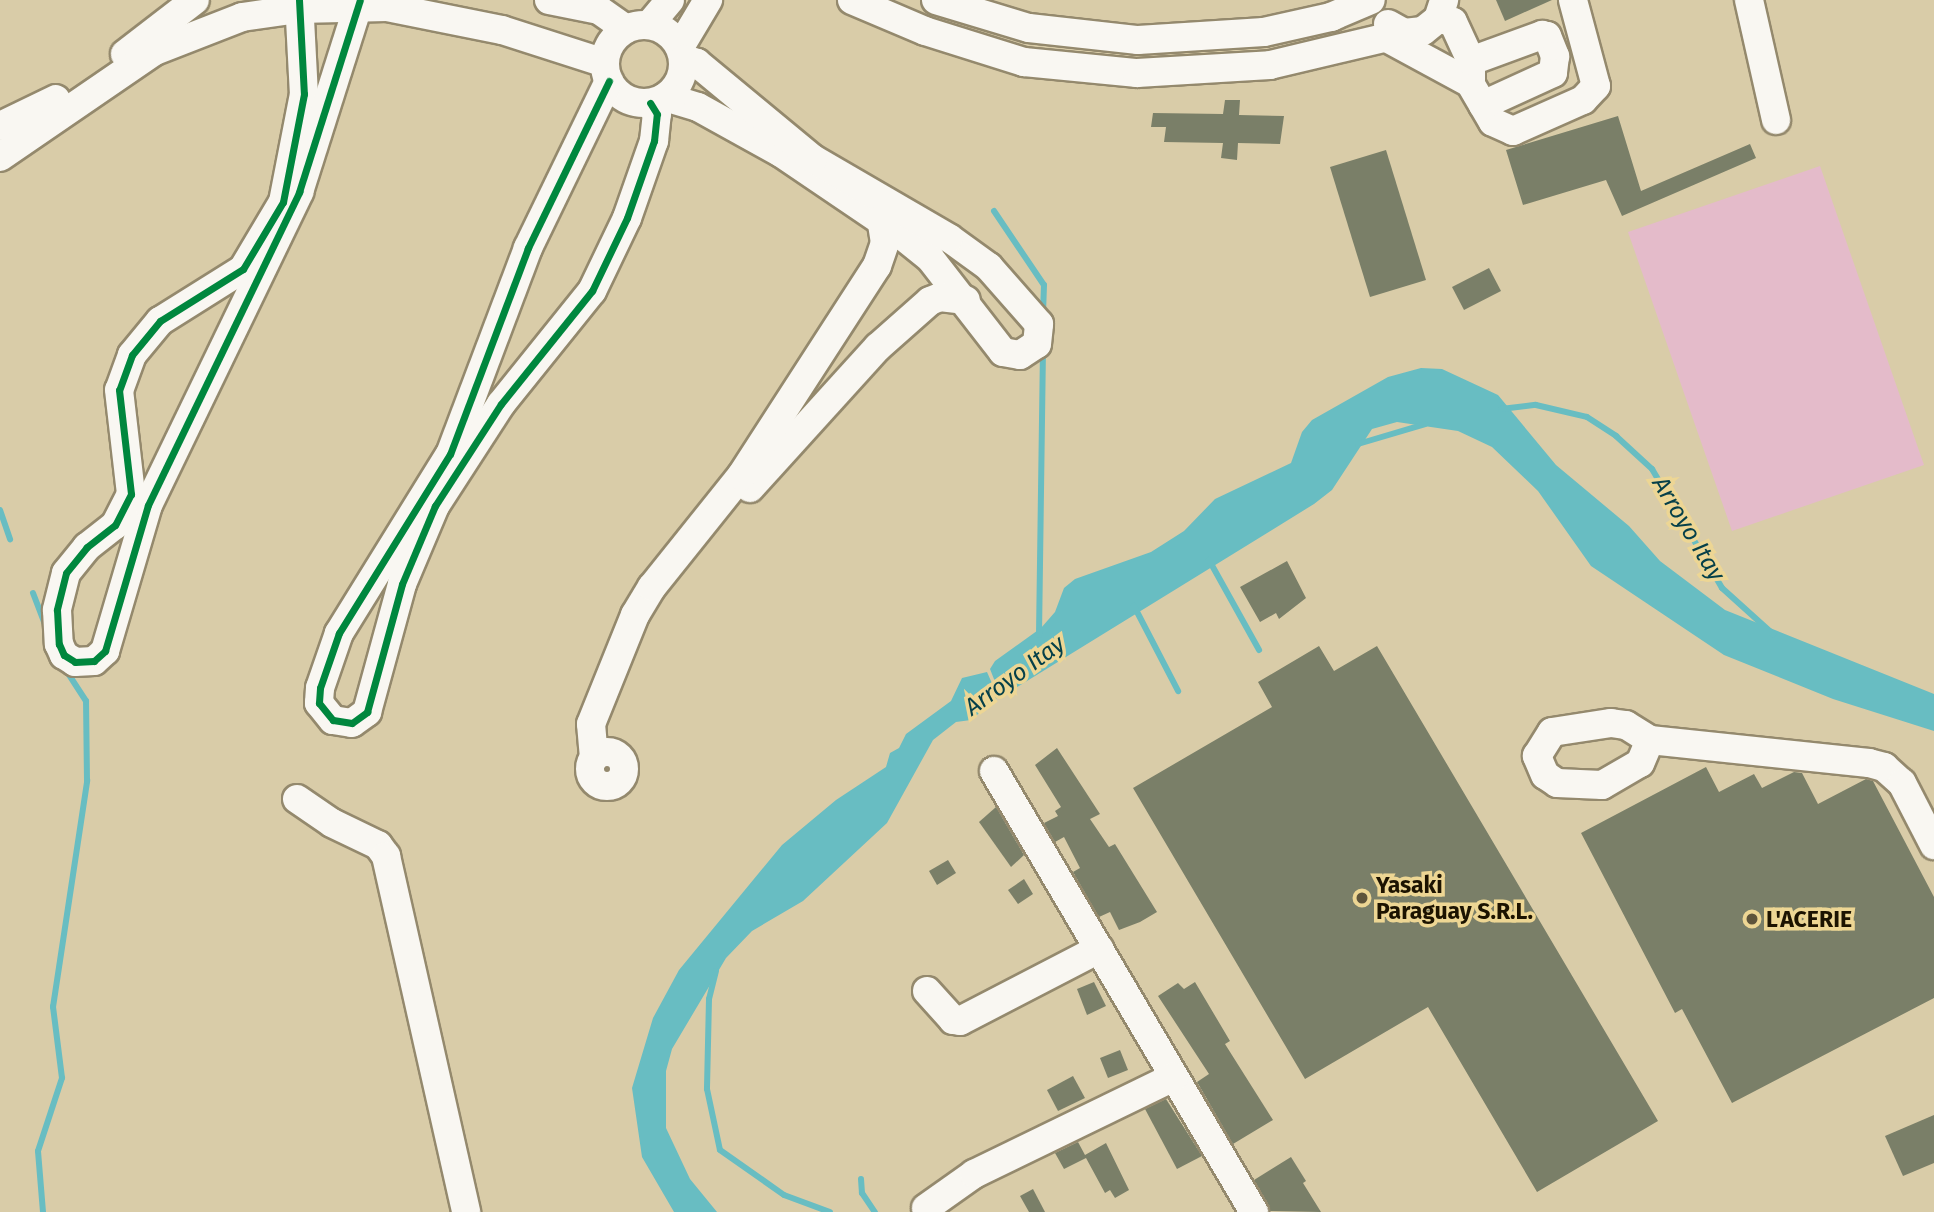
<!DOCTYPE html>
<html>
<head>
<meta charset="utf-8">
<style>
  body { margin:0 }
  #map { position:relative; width:1934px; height:1212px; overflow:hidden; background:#d9cca8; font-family:"Fira Sans",sans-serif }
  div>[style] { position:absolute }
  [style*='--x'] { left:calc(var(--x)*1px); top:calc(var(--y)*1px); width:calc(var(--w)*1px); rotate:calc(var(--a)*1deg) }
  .green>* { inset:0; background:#e4bbca }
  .water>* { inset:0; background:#68bdc2 }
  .stream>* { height:6px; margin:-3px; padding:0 3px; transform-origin:3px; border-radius:3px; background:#68bdc2 }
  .building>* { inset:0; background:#7a7f68 }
  .roads { filter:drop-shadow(2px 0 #94896d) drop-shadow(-2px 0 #94896d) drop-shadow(0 2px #94896d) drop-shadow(0 -2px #94896d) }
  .minor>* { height:28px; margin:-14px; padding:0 14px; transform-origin:14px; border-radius:14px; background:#f9f7f2 }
  .minor>.ring { margin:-14px; padding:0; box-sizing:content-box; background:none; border:28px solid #f9f7f2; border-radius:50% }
  .cycleway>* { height:7px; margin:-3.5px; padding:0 3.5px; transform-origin:3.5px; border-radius:3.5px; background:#00873e }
  .dots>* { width:19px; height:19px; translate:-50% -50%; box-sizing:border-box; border:4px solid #edd694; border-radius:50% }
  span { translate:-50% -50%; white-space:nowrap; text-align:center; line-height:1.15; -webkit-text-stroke:7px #edd694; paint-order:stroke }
  .poi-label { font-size:23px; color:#1c1300; font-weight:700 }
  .left { translate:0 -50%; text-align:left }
  .water-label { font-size:24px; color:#064049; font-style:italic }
</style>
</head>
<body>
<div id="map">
  <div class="green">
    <div style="clip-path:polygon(1820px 166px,1924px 465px,1732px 531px,1628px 232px)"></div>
  </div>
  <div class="water">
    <div style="clip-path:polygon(1421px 368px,1442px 369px,1498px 395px,1556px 465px,1629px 526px,1660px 561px,1725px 610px,1934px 694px,1934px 731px,1833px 699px,1724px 655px,1591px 566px,1538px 491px,1492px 447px,1458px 431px,1397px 422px,1372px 429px,1332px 490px,1314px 504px,1001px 697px,990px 669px,995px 661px,1041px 628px,1055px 612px,1064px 588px,1075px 579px,1151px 552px,1184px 531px,1215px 499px,1291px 463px,1302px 432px,1312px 420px,1388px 377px)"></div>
    <div style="clip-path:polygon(987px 672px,998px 697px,971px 720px,956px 722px,933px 740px,887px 823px,803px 901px,752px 931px,726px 958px,672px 1049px,666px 1071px,666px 1128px,690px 1179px,717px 1212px,674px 1212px,642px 1157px,632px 1088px,653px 1018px,679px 970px,782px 845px,836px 800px,886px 767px,890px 753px,899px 748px,906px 734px,951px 701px,962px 678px)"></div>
  </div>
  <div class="stream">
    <div style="--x:994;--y:211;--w:89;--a:56"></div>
    <div style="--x:1044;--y:285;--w:31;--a:92"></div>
    <div style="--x:1501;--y:409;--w:35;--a:-7"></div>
    <div style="--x:1536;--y:405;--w:52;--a:13.2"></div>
    <div style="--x:1587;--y:417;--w:35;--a:33"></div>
    <div style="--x:1616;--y:436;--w:49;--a:42.5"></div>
    <div style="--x:1652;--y:469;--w:138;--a:59.5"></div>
    <div style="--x:1722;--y:588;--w:69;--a:42"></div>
    <div style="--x:1358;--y:444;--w:70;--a:-16.6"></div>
    <div style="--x:0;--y:510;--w:31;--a:71"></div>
    <div style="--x:1209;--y:560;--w:103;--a:60.9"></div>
    <div style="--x:33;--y:593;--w:36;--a:69"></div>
    <div style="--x:1134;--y:606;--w:96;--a:62.6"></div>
    <div style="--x:1039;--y:635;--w:283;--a:-89.2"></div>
    <div style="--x:716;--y:971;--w:29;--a:104"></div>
    <div style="--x:709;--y:999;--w:90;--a:91.3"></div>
    <div style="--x:707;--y:1089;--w:62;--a:78"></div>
    <div style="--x:720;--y:1150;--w:78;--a:35.1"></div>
    <div style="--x:784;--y:1195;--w:49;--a:20.3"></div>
    <div style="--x:861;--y:1179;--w:14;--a:86"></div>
    <div style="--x:862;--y:1193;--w:23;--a:56"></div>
    <div style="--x:43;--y:1212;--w:61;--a:-94.7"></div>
    <div style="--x:38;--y:1151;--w:77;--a:-71.8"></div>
    <div style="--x:62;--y:1078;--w:72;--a:-97.2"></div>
    <div style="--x:53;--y:1007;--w:229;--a:-81.4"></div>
    <div style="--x:87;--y:781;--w:80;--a:-90.7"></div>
    <div style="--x:86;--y:701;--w:38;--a:-123"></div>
  </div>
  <div class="building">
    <div style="clip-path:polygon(1496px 0,1552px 0,1505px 21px)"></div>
    <div style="clip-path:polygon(1225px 100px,1240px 100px,1239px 115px,1284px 116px,1280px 144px,1238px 143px,1237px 160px,1221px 158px,1223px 143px,1164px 142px,1166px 127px,1151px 127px,1153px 113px,1223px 114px)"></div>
    <div style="clip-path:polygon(1618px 116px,1641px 191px,1750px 144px,1756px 158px,1622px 216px,1606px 180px,1523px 205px,1506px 150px)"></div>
    <div style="clip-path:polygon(1386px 150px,1426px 280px,1370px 297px,1330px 167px)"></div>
    <div style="clip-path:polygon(1489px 268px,1501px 291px,1464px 310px,1452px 287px)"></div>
    <div style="clip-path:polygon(1287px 561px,1306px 598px,1279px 619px,1276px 613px,1260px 622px,1240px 587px)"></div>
    <div style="clip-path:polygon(1319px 646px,1334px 671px,1377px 646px,1658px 1121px,1537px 1192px,1428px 1007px,1305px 1079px,1133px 788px,1272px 707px,1258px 682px)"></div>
    <div style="clip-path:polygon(1057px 748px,1100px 814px,1090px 819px,1109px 847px,1115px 844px,1157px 912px,1140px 922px,1119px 930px,1110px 912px,1099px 917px,1073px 872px,1080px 868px,1064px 837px,1055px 842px,1044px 823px,1058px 816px,1055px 811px,1061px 807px,1035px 765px)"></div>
    <div style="clip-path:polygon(1706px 767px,1719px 792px,1754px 774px,1762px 788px,1794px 772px,1802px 773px,1818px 804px,1866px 779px,1873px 781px,1934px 897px,1934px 998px,1732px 1103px,1682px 1009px,1675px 1013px,1581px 833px)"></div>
    <div style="clip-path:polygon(996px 807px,1024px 855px,1011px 867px,979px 822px)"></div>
    <div style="clip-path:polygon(948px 860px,956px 873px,937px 885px,929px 871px)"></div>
    <div style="clip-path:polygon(1024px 879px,1033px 894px,1018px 904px,1008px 890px)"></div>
    <div style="clip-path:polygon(1094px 982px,1106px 1006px,1087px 1015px,1077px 989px)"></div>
    <div style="clip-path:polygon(1195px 982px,1230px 1041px,1225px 1044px,1273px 1120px,1233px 1144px,1197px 1082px,1209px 1074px,1158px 996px,1178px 983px,1184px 989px)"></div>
    <div style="clip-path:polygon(1120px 1050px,1128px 1070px,1108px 1078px,1100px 1058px)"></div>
    <div style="clip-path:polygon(1073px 1076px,1085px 1098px,1058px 1111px,1047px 1090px)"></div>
    <div style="clip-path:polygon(1166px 1099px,1202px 1156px,1177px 1169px,1145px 1109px)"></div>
    <div style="clip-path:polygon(1934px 1115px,1934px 1163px,1903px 1176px,1885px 1136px)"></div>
    <div style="clip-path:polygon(1078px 1142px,1085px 1155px,1106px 1143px,1129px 1190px,1115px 1198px,1110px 1190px,1105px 1193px,1086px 1158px,1064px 1169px,1055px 1153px)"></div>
    <div style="clip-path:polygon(1291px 1157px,1306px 1181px,1303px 1183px,1321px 1212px,1270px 1211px,1254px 1180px)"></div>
    <div style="clip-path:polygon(1033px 1189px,1045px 1212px,1029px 1212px,1020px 1196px)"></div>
  </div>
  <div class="roads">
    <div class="minor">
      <div style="--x:299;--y:0;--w:94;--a:87"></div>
      <div style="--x:304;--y:94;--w:110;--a:101"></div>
      <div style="--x:283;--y:202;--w:78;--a:120.8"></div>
      <div style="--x:243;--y:269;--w:98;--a:147.9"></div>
      <div style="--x:160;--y:321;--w:44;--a:129.5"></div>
      <div style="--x:132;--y:355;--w:37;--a:110"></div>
      <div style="--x:119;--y:390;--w:105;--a:83.4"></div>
      <div style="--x:131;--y:494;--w:35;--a:117"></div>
      <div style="--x:115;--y:525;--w:36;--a:142"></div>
      <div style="--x:87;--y:547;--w:33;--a:129"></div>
      <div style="--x:66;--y:573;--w:38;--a:104"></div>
      <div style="--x:57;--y:610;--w:34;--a:87"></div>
      <div style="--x:59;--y:644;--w:12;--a:66"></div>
      <div style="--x:64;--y:655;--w:13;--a:32"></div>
      <div style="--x:75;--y:662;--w:19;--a:-3"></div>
      <div style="--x:94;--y:661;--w:15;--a:-42"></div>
      <div style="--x:105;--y:651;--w:152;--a:-73.6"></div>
      <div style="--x:148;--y:505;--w:348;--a:-64.2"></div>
      <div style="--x:299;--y:192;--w:201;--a:-72.4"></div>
      <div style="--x:549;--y:0;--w:51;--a:11.3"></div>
      <div style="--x:599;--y:10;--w:33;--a:35"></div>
      <div style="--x:852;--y:0;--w:79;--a:23"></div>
      <div style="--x:925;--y:31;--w:104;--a:17.4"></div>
      <div style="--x:1024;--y:62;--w:114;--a:5.6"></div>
      <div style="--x:1137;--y:73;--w:133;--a:-3.4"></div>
      <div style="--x:1270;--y:65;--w:138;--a:-13.4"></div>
      <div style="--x:936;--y:0;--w:97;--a:16.8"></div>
      <div style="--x:1029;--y:28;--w:110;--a:6.3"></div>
      <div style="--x:1138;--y:40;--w:126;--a:-3.6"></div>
      <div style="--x:1264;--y:32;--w:69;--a:-12.6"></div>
      <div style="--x:1331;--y:17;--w:43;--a:-23"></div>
      <div style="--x:1749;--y:0;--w:123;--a:77.3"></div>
      <div style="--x:1438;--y:19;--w:15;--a:11"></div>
      <div style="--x:1453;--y:22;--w:43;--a:65.2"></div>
      <div style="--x:1471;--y:61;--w:19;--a:90"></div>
      <div style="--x:650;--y:24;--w:31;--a:-50"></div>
      <div style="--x:1388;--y:24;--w:18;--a:29"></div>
      <div style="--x:1404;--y:33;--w:19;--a:-6"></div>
      <div style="--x:1423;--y:31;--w:19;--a:-39"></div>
      <div style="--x:1438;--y:19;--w:20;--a:-72"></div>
      <div class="ring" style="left:605px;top:25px;width:50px;height:50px"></div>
      <div style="--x:1385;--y:37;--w:97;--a:28.4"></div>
      <div style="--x:1470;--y:83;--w:45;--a:59.5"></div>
      <div style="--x:1493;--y:122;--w:22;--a:24"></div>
      <div style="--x:1513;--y:131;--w:77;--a:-23.9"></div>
      <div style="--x:1583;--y:100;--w:19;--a:-47"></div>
      <div style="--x:1596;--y:86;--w:89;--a:-105"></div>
      <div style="--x:680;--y:47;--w:55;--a:-59.2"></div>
      <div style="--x:125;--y:54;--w:88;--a:-37.6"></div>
      <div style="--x:1471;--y:61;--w:76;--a:-20.1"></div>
      <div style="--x:1542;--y:35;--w:5;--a:11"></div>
      <div style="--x:1547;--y:36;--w:22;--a:68"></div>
      <div style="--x:1555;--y:56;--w:17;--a:97"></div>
      <div style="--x:1553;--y:73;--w:77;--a:155.4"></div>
      <div style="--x:609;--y:81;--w:186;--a:115.9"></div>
      <div style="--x:528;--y:248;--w:220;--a:110.7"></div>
      <div style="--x:450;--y:454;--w:211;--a:121.8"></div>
      <div style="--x:339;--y:633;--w:58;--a:109.1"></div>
      <div style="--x:320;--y:688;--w:15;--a:94"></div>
      <div style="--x:319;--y:703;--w:22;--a:51"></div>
      <div style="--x:333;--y:720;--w:19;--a:9"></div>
      <div style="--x:352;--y:723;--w:19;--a:-36"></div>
      <div style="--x:367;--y:712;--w:133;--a:-74.7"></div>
      <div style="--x:402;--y:584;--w:85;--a:-67.1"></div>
      <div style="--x:435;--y:506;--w:121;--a:-57.1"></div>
      <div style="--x:501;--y:404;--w:145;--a:-51.2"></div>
      <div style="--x:592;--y:291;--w:81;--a:-64.4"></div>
      <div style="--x:627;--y:218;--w:82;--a:-70.7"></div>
      <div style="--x:654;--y:141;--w:27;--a:-84"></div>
      <div style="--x:657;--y:114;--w:13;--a:-122"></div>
      <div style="--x:665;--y:97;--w:34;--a:17"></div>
      <div style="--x:698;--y:107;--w:95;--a:29"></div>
      <div style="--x:781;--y:153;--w:143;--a:34.1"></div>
      <div style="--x:899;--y:233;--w:40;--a:39"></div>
      <div style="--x:930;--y:258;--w:119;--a:52.2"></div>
      <div style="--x:1003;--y:352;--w:17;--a:10"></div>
      <div style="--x:1020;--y:355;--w:20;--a:-33"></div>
      <div style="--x:1037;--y:344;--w:20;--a:-84"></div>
      <div style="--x:1039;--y:324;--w:76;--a:-131.3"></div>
      <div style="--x:989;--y:267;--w:49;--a:-144.1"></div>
      <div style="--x:949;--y:238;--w:157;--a:-149.8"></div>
      <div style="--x:813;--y:159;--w:151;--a:-140.4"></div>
      <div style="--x:697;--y:63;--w:14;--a:-163"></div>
      <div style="--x:0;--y:126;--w:62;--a:-25.7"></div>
      <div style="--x:0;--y:157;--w:188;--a:-34.4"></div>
      <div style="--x:155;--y:51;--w:93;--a:-21.3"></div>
      <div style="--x:242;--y:17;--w:57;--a:-8.1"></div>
      <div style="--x:298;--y:9;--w:89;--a:-1.3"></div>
      <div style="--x:387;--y:7;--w:117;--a:11.3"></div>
      <div style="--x:502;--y:30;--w:108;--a:17.8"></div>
      <div style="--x:750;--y:488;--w:190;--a:-47.8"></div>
      <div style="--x:878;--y:347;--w:69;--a:-41.5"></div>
      <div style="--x:930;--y:301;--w:11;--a:-22"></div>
      <div style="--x:940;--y:297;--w:26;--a:7"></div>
      <div style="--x:1650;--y:740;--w:25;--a:113"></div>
      <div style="--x:1640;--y:763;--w:44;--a:149.9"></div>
      <div style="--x:1602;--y:785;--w:45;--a:-177.5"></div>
      <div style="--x:1557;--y:783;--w:14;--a:-146"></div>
      <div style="--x:1545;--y:775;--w:21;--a:-113"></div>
      <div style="--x:1537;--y:756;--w:28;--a:-58"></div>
      <div style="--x:1552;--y:732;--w:60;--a:-8.7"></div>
      <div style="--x:1611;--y:723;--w:15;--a:8"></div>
      <div style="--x:1626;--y:725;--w:28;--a:32"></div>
      <div style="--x:1650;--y:740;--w:220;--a:6"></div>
      <div style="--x:1869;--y:763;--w:16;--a:15"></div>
      <div style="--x:1884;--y:767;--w:24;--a:42"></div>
      <div style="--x:1902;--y:783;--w:70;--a:62.7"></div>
      <div class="ring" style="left:590px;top:752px;width:6px;height:6px"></div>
      <div style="--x:594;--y:758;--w:34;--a:-95"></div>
      <div style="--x:591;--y:724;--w:118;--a:-68"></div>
      <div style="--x:635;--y:615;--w:33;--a:-59"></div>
      <div style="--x:652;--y:587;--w:142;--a:-51.3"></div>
      <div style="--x:741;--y:476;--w:250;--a:-57.1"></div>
      <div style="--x:877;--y:266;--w:24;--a:-71"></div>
      <div style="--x:885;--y:243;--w:24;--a:-99"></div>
      <div style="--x:994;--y:771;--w:512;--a:59.48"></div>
      <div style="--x:297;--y:799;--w:42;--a:34.4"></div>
      <div style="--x:332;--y:823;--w:51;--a:25.6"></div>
      <div style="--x:378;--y:845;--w:14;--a:54"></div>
      <div style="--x:386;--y:856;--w:365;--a:77.3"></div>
      <div style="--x:927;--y:991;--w:39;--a:48"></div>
      <div style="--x:953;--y:1020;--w:7;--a:8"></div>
      <div style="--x:960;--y:1021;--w:157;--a:-27.4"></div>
      <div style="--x:926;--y:1208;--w:59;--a:-35.3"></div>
      <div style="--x:974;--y:1174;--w:222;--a:-25.9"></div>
    </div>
  </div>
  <div class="cycleway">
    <div style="--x:299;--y:0;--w:94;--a:87"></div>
    <div style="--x:304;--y:94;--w:110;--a:101"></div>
    <div style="--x:283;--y:202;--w:78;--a:120.8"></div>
    <div style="--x:243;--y:269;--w:98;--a:147.9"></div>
    <div style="--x:160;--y:321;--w:44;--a:129.5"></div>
    <div style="--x:132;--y:355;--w:37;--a:110"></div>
    <div style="--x:119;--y:390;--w:105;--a:83.4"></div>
    <div style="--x:131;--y:494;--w:35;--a:117"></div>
    <div style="--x:115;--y:525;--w:36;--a:142"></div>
    <div style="--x:87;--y:547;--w:33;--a:129"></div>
    <div style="--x:66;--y:573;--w:38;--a:104"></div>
    <div style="--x:57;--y:610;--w:34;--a:87"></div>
    <div style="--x:59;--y:644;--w:12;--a:66"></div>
    <div style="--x:64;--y:655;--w:13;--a:32"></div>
    <div style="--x:75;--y:662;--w:19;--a:-3"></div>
    <div style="--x:94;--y:661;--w:15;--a:-42"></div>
    <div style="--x:105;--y:651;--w:152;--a:-73.6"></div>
    <div style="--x:148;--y:505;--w:348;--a:-64.2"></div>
    <div style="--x:299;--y:192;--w:201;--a:-72.4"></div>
    <div style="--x:609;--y:81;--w:186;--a:115.9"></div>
    <div style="--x:528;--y:248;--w:220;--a:110.7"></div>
    <div style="--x:450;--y:454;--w:211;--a:121.8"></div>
    <div style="--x:339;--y:633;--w:58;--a:109.1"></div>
    <div style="--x:320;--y:688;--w:15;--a:94"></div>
    <div style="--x:319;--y:703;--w:22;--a:51"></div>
    <div style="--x:333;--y:720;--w:19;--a:9"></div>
    <div style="--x:352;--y:723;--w:19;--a:-36"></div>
    <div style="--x:367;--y:712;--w:133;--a:-74.7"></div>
    <div style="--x:402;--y:584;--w:85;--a:-67.1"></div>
    <div style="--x:435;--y:506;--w:121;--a:-57.1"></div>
    <div style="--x:501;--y:404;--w:145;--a:-51.2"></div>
    <div style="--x:592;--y:291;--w:81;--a:-64.4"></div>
    <div style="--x:627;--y:218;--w:82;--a:-70.7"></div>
    <div style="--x:654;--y:141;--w:27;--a:-84"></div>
    <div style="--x:657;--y:114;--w:13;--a:-122"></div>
  </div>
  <div class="dots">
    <div style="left:1362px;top:898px;background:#5e543b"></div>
    <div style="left:1752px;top:919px;background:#5e543b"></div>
  </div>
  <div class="poi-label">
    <span class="left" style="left:1376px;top:898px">Yasaki<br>Paraguay S.R.L.</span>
    <span class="left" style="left:1766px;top:919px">L'ACERIE</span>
  </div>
  <div class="water-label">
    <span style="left:1688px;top:529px;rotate:59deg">Arroyo Itay</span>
    <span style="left:1015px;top:676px;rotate:-36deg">Arroyo Itay</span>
  </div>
</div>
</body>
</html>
